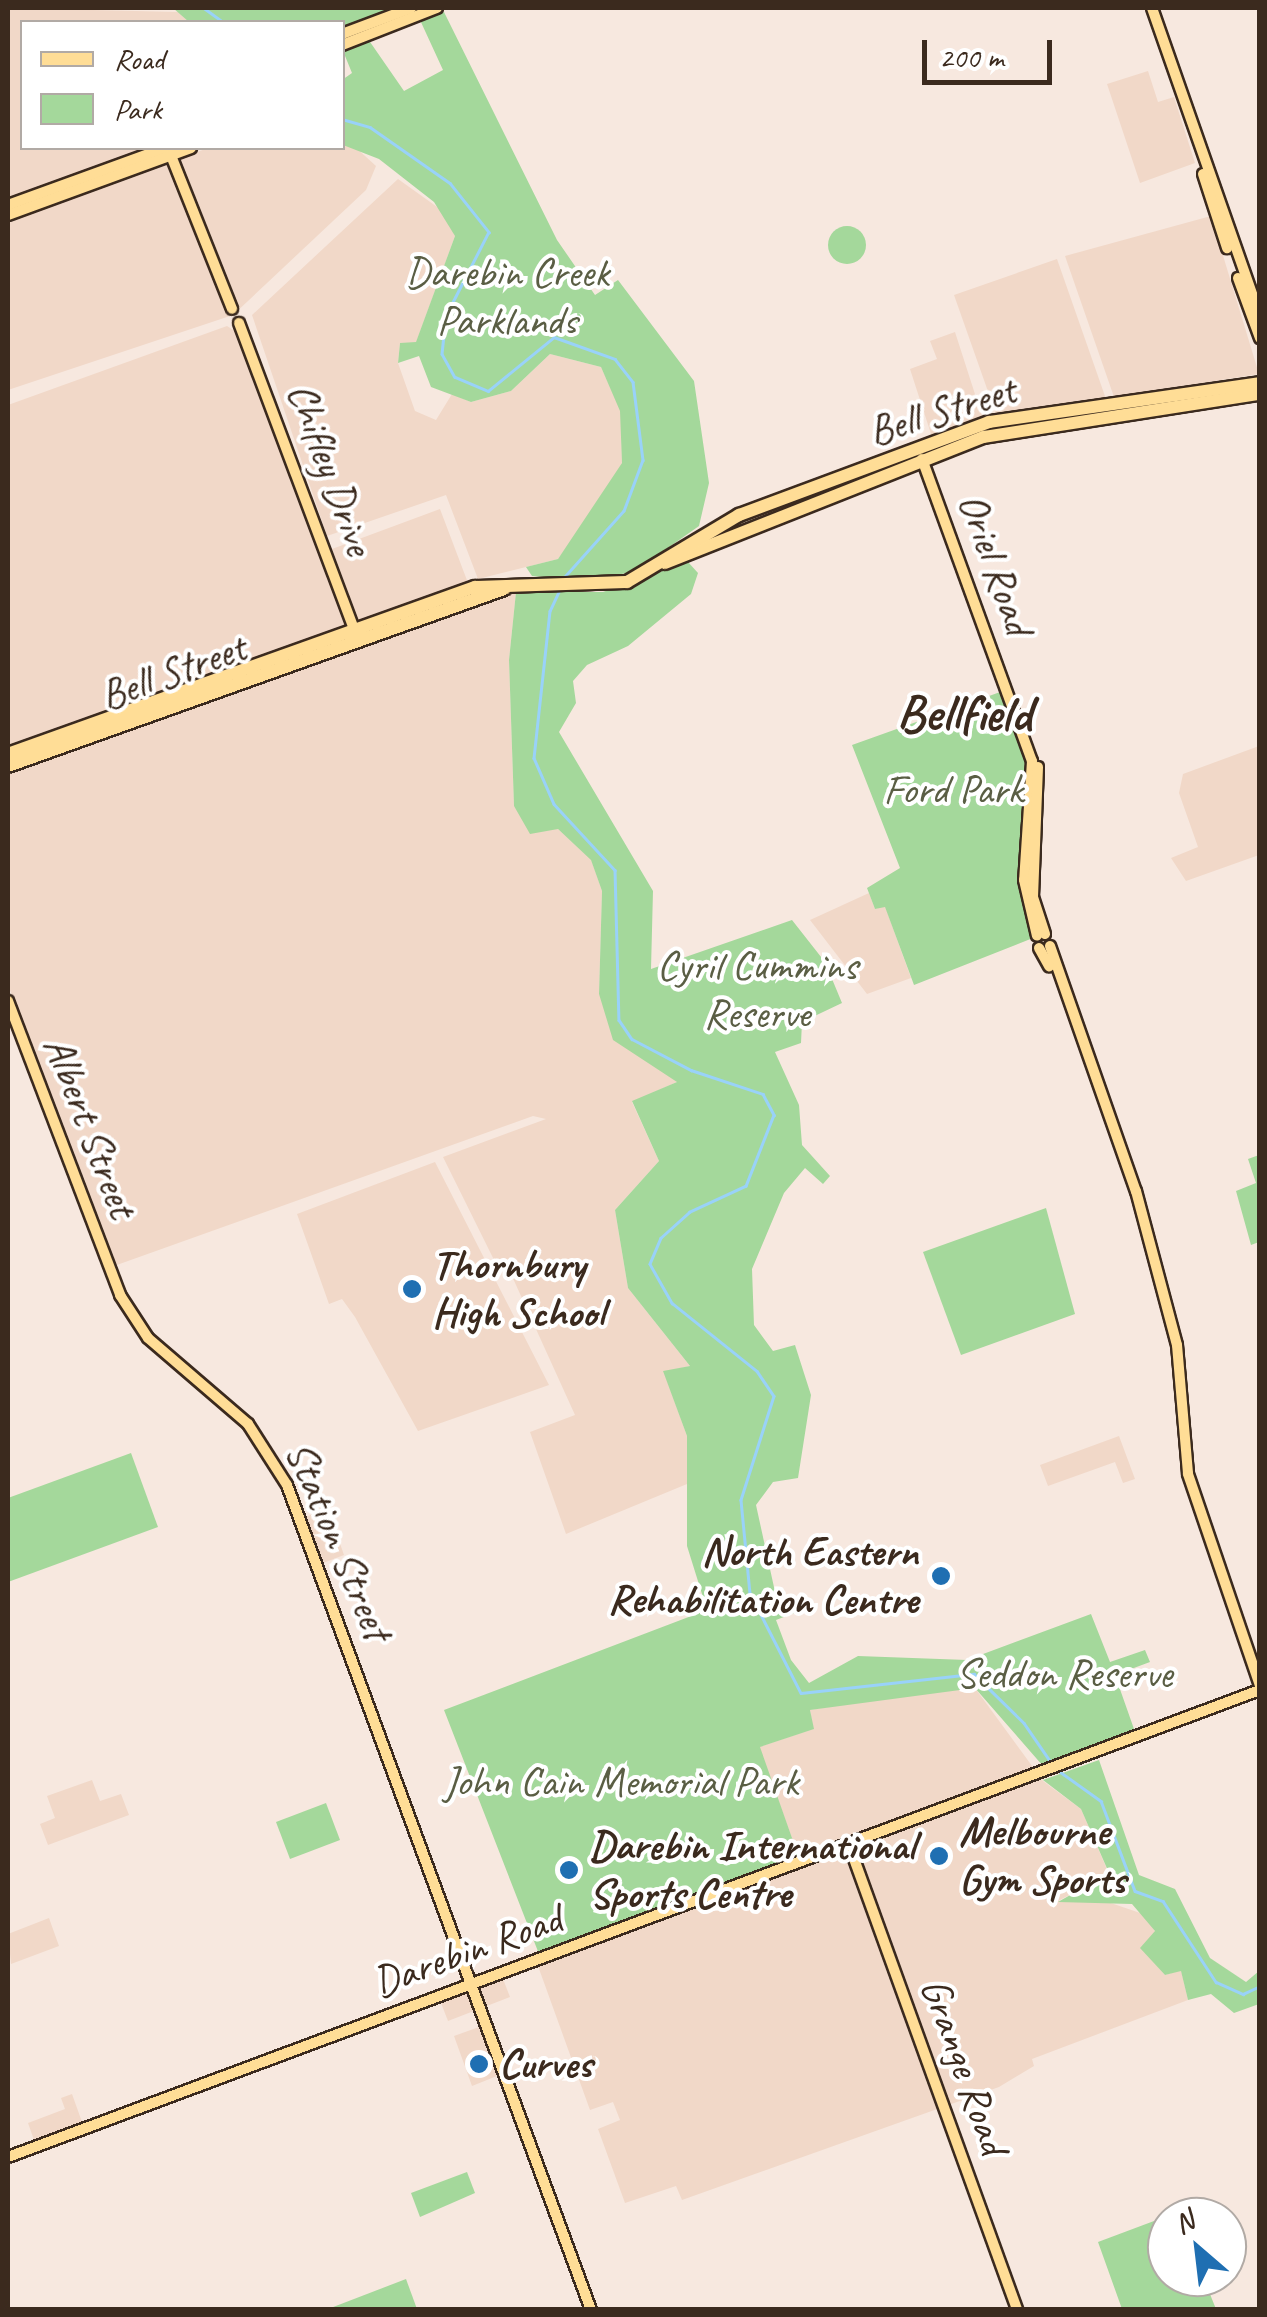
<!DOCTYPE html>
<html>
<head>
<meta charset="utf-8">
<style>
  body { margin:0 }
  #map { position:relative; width:1267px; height:2317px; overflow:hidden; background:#f7e8df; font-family:Caveat,sans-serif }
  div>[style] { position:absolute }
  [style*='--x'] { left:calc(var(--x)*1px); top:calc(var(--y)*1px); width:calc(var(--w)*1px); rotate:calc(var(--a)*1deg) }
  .built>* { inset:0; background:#f1d8c8 }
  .green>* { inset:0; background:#a4d89b }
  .round { border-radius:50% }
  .stream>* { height:2.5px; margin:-1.25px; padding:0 1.25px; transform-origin:1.25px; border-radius:1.25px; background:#99d2f9 }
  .roads { filter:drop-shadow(2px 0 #3b2a1e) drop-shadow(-2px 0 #3b2a1e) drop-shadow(0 2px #3b2a1e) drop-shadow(0 -2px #3b2a1e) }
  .major>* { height:10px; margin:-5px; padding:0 5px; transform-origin:5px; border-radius:5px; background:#ffdd96 }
  .highway>* { height:12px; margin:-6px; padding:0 6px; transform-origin:6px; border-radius:6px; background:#ffdd96 }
  .dots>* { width:28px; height:28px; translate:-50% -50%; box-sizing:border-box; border:5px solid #fff; border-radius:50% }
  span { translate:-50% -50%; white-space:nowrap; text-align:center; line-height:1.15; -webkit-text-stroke:8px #fff; paint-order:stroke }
  .park-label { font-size:42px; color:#5a5e44 }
  .street-label { font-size:42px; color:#3b2a1e }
  .poi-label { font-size:42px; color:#3b2a1e; font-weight:700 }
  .left { translate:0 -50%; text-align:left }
  .right { translate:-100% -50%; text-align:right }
  .district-label { font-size:52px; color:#3b2a1e; font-weight:700 }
  .frame { position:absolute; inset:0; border:10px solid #3b2a1e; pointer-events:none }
  .legend { position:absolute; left:20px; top:20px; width:325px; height:130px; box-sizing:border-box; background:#fff; border:2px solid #b1aaa5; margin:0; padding:12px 18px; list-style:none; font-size:30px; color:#3b2a1e }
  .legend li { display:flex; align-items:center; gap:20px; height:50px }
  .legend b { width:50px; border:2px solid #b1aaa5 }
  .north { position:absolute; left:1147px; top:2197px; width:100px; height:100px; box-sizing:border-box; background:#fff; border:2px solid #b1aaa5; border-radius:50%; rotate:332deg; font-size:28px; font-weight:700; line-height:40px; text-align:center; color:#3b2a1e }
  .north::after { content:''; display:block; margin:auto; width:35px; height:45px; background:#1f6fb2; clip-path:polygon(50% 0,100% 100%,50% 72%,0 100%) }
  .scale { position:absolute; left:922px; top:40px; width:130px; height:45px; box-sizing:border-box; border:5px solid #3b2a1e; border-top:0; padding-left:12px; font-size:30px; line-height:35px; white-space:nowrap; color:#3b2a1e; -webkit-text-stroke:8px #fff; paint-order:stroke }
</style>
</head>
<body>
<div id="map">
  <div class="built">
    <div style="clip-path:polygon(8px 8px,178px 12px,189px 22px,22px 22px,22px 148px,149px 148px,8px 200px)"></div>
    <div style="clip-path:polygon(1148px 71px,1158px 102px,1174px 97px,1195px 163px,1140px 183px,1107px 84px)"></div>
    <div style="clip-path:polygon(353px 145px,376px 166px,366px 190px,233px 315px,8px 390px,8px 222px,208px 148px)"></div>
    <div style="clip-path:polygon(398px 179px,447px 214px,455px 236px,416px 343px,400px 343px,398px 363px,415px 411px,436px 420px,452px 394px,471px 402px,511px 391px,550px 354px,601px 367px,621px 411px,622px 463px,613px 485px,558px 559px,478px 579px,446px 495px,327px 536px,252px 315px)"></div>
    <div style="clip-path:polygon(1211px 216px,1259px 374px,1114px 397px,1065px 256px)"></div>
    <div style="clip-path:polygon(1057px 259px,1106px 399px,997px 417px,954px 295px)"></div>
    <div style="clip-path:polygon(227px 326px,238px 333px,350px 627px,8px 749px,8px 405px)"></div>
    <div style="clip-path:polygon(955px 332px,983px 419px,932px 437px,910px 369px,937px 359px,930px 341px)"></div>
    <div style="clip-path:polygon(440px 509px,468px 583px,359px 623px,332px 549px)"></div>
    <div style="clip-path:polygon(516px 592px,509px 660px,514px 806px,558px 829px,591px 859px,602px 891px,599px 994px,677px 1082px,632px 1102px,659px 1161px,615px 1210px,628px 1288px,690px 1366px,664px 1372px,687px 1436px,687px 1484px,566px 1534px,530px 1432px,575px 1415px,511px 1274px,497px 1266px,443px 1157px,546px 1119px,533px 1116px,114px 1266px,8px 985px,8px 772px)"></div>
    <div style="clip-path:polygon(1259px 746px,1259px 855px,1186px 881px,1171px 858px,1198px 847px,1179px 793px,1183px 774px)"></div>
    <div style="clip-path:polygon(869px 893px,875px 909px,885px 906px,911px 978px,867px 994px,810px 920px)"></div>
    <div style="clip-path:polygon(435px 1162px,549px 1385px,418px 1431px,355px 1317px,342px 1299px,329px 1304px,297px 1214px)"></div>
    <div style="clip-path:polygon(1119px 1436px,1135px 1479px,1123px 1483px,1115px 1462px,1048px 1486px,1040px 1465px)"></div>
    <div style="clip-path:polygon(328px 1509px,344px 1555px,323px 1563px,305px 1517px)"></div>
    <div style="clip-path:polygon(938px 1688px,975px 1688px,1043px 1781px,1081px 1809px,1109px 1874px,1058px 1901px,1099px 1899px,1149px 1916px,1155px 1932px,1141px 1948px,1165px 1975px,1181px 1970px,1188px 2000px,1032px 2059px,1034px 2066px,999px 2087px,682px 2200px,676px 2186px,625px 2203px,598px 2129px,620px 2120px,613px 2102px,590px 2110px,538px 1966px,802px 1866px,759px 1747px,813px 1729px,810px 1710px)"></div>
    <div style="clip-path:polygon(92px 1780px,100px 1801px,121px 1794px,129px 1815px,48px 1845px,40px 1824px,55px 1818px,47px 1796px)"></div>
    <div style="clip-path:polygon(49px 1918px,59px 1946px,11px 1964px,8px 1934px)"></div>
    <div style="clip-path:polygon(503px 1979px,510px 1997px,448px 2021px,441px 2003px)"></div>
    <div style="clip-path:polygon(479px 2027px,497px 2076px,472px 2086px,454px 2036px)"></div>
    <div style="clip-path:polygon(72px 2094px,82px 2122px,34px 2140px,28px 2123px,65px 2109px,61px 2098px)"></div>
  </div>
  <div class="green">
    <div style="clip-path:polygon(173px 8px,405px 8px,343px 33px,342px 22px,189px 22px)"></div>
    <div style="clip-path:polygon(444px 12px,557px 240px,595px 295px,618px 280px,694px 381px,709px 483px,699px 526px,635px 571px,591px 581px,532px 576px,526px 567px,558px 559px,622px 463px,620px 411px,601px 367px,550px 354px,511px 391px,471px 402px,431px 387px,419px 356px,398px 363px,400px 343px,416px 342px,455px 236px,434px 202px,379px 159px,343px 145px,342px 80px,352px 73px,343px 51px,368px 39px,404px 91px,443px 70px,420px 20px)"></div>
    <div class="round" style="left:828px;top:226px;width:38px;height:38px"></div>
    <div style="clip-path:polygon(688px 562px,698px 573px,691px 594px,628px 646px,587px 665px,573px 681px,576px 703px,559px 732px,653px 891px,651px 969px,792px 920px,825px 962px,842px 1003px,802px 1022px,801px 1043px,775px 1052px,799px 1105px,802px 1145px,830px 1176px,823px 1184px,805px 1168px,784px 1193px,752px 1269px,754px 1325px,773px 1351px,795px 1345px,811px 1395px,798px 1478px,773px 1482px,756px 1505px,779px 1610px,800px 1604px,802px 1610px,776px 1620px,791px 1660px,809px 1683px,858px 1656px,967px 1660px,1091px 1614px,1110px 1662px,1145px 1650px,1150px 1662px,1115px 1675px,1134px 1729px,1043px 1766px,975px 1688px,810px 1710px,814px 1729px,760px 1747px,798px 1855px,539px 1954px,444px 1710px,707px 1610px,687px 1546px,687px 1436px,663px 1371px,690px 1366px,628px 1288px,615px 1210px,659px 1161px,632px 1101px,677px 1082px,613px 1040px,599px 994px,602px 891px,591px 860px,558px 829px,530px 834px,514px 806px,509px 660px,516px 592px,603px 592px)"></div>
    <div style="clip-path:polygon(1003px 691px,1028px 763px,1033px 938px,914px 985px,885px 907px,875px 909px,867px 888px,900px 868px,852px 745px)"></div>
    <div style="clip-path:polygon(1259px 1155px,1259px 1242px,1251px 1245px,1236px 1191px,1256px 1183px,1248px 1159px)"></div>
    <div style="clip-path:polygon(1046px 1208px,1075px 1314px,961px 1355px,923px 1252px)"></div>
    <div style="clip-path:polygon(131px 1453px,158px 1527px,8px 1582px,8px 1498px)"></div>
    <div style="clip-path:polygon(1099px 1760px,1139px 1875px,1175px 1889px,1210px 1958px,1246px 1982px,1259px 1971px,1259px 2004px,1234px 2013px,1211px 1994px,1188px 2000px,1181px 1971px,1165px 1975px,1140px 1948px,1155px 1931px,1132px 1904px,1058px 1902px,1109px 1873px,1081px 1809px,1043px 1780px)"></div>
    <div style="clip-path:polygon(326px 1803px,340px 1840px,290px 1859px,276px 1822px)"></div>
    <div style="clip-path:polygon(467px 2172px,475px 2193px,420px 2217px,411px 2193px)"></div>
    <div style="clip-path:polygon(1178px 2212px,1167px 2217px,1167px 2277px,1203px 2277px,1216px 2309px,1122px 2309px,1098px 2242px)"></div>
    <div style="clip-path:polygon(406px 2279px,417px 2309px,328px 2309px)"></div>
  </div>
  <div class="stream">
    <div style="--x:204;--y:8;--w:24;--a:36"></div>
    <div style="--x:342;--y:119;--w:29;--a:16"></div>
    <div style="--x:370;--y:127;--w:98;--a:35"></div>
    <div style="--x:450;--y:183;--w:63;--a:51.5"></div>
    <div style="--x:489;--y:232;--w:94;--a:117.1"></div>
    <div style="--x:446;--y:316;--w:38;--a:96"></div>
    <div style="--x:442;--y:354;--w:26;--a:61"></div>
    <div style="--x:455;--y:377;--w:36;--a:23"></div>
    <div style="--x:488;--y:391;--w:85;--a:-39.3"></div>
    <div style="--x:554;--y:337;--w:65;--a:19.8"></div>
    <div style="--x:615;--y:359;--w:29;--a:52"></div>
    <div style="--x:633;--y:382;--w:79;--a:82.7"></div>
    <div style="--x:643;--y:460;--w:54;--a:110.4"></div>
    <div style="--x:624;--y:511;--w:90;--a:131.8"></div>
    <div style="--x:560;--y:590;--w:23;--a:115"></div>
    <div style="--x:550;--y:611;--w:148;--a:96.2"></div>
    <div style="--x:534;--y:758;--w:50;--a:66.5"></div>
    <div style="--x:554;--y:804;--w:90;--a:47.3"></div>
    <div style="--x:615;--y:870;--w:150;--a:88.5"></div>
    <div style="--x:619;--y:1020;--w:23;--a:56"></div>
    <div style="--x:632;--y:1039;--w:67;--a:27.7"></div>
    <div style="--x:691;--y:1070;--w:76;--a:18.4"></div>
    <div style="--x:763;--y:1094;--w:24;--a:62"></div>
    <div style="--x:774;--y:1115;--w:76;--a:111.5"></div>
    <div style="--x:746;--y:1186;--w:62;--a:155.1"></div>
    <div style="--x:690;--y:1212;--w:39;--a:138"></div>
    <div style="--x:661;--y:1238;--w:28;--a:113"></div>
    <div style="--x:650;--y:1264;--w:45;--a:60.6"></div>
    <div style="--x:672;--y:1303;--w:109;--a:38.7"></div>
    <div style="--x:757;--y:1371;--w:30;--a:56"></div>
    <div style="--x:774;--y:1396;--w:109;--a:107.6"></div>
    <div style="--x:741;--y:1500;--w:93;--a:84.5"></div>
    <div style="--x:750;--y:1593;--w:112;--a:63"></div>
    <div style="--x:801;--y:1693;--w:174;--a:-6.3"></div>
    <div style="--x:974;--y:1674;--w:70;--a:44.4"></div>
    <div style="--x:1024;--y:1723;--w:51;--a:55.4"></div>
    <div style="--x:1059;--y:1771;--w:52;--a:35.5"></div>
    <div style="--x:1101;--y:1801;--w:96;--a:69.3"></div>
    <div style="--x:1135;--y:1891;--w:30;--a:20"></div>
    <div style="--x:1163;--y:1901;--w:97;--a:56.8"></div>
    <div style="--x:1216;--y:1982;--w:30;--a:24"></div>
    <div style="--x:1243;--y:1994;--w:19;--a:-25"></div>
  </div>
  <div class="roads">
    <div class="major">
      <div style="--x:1152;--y:8;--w:326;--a:70.7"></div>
      <div style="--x:342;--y:34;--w:74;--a:-20.6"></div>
      <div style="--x:342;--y:45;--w:102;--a:-21.3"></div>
      <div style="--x:168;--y:148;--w:173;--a:68.3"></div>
      <div style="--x:1203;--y:174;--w:78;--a:72"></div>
      <div style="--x:8;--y:205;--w:167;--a:-20"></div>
      <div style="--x:8;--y:215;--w:195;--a:-20.1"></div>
      <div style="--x:1238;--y:278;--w:64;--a:69.9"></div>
      <div style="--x:239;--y:323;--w:333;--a:69.4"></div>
      <div style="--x:922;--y:459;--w:321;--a:70"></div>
      <div style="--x:1032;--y:761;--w:119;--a:93.8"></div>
      <div style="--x:1024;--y:880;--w:57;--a:76.9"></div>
      <div style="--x:1038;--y:767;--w:130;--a:92.2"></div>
      <div style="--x:1033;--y:897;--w:39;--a:72"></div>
      <div style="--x:1050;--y:946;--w:260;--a:70.7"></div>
      <div style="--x:1136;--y:1191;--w:159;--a:75.1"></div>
      <div style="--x:1177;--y:1345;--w:129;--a:85.1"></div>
      <div style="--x:1188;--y:1474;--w:224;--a:71.2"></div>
      <div style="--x:1039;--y:948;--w:21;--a:61"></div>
      <div style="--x:8;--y:1001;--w:315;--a:69.1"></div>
      <div style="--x:120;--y:1295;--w:51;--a:56.9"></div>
      <div style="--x:148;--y:1338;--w:132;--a:40.7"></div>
      <div style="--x:248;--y:1424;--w:72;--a:57.4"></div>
      <div style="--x:287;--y:1485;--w:879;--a:69.77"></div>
      <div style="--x:849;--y:1845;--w:494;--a:70.1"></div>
      <div style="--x:8;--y:2157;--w:1336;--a:-20.46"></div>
    </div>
    <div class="highway">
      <div style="--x:665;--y:563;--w:343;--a:-21.6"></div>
      <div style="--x:984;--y:437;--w:279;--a:-8.9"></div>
      <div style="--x:8;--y:754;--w:496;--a:-19.7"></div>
      <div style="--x:475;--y:587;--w:152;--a:-1.9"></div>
      <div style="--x:627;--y:582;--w:131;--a:-30.9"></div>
      <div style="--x:739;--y:515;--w:267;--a:-20.4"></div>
      <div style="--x:989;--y:422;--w:274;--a:-8.2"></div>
      <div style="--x:8;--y:766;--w:527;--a:-19.64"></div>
    </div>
  </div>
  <div class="dots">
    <div style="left:412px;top:1289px;background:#1f6fb2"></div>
    <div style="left:941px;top:1576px;background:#1f6fb2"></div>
    <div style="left:939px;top:1856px;background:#1f6fb2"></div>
    <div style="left:569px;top:1870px;background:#1f6fb2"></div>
    <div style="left:479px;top:2064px;background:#1f6fb2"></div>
  </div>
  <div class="park-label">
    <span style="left:507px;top:297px">Darebin Creek<br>Parklands</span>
    <span style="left:953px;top:790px">Ford Park</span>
    <span style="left:757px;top:990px">Cyril Cummins<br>Reserve</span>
    <span style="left:1064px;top:1674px">Seddon Reserve</span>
    <span style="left:621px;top:1782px">John Cain Memorial Park</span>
  </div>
  <div class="street-label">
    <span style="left:942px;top:411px;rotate:-17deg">Bell Street</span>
    <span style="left:330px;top:469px;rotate:70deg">Chifley Drive</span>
    <span style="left:995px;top:564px;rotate:70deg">Oriel Road</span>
    <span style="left:173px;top:672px;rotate:-20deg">Bell Street</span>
    <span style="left:90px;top:1127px;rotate:69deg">Albert Street</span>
    <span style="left:338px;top:1541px;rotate:67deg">Station Street</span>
    <span style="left:467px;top:1951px;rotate:-20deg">Darebin Road</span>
    <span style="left:964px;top:2066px;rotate:70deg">Grange Road</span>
  </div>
  <div class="poi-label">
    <span class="left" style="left:432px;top:1289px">Thornbury<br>High School</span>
    <span class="right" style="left:918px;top:1576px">North Eastern<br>Rehabilitation Centre</span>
    <span class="left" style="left:959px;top:1856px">Melbourne<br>Gym Sports</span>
    <span class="left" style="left:589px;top:1870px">Darebin International<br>Sports Centre</span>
    <span class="left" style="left:499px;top:2064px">Curves</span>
  </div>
  <div class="district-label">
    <span style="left:964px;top:714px">Bellfield</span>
  </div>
  <div class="frame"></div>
  <ul class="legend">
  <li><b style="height:12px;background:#ffdd96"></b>Road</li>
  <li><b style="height:28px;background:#a4d89b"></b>Park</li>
  </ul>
  <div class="north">N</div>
  <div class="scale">200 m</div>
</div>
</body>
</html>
